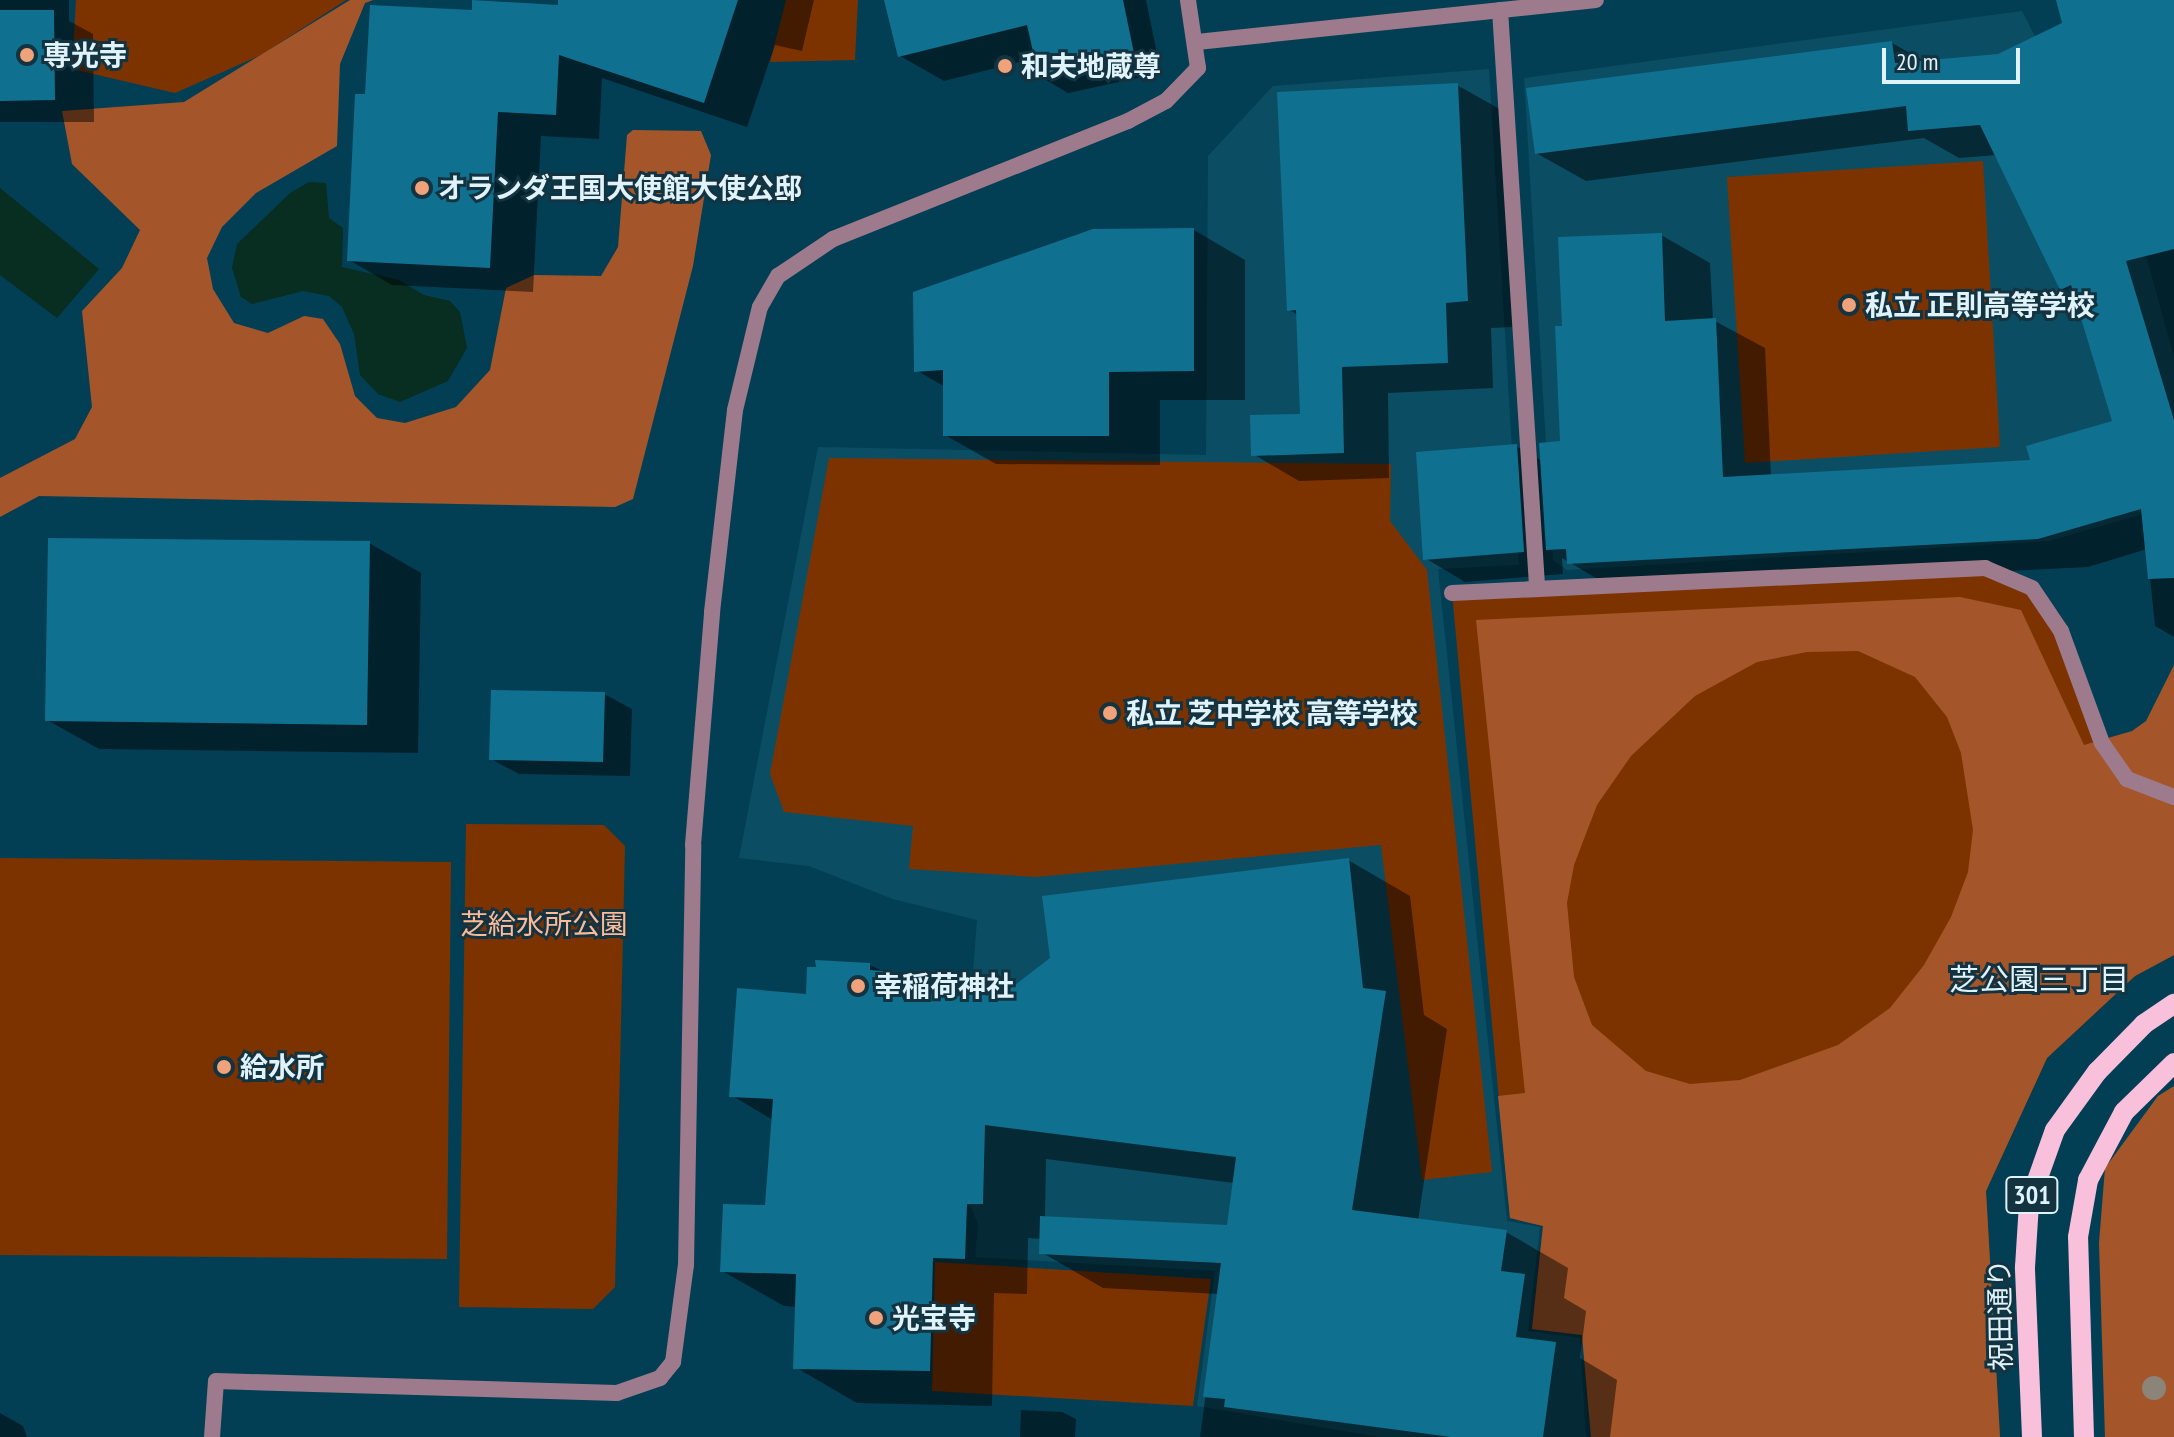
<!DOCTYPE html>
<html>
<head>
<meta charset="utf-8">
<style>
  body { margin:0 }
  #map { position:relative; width:2174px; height:1437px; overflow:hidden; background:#033f54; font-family:"PT Sans Narrow","Noto Sans JP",sans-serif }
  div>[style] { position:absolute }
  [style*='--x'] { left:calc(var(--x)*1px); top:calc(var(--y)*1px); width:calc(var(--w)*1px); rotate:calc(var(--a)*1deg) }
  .built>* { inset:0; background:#0b4e64 }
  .green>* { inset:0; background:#7d3300 }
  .forest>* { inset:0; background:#a4562a }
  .water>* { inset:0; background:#082d21 }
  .shadow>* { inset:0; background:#0007 }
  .building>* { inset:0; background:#107090 }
  .service>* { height:16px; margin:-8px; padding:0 8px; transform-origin:8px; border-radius:8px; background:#9e7b8c }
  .minor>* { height:16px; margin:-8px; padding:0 8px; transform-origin:8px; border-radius:8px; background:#9e7b8c }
  .tertiary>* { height:16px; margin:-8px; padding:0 8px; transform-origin:8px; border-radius:8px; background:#9e7b8c }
  .primary>* { height:20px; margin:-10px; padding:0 10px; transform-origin:10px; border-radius:10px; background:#f9c0dc }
  .trees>* { width:24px; height:24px; margin:-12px; border-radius:50%; background:#8c8379 }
  .dots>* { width:22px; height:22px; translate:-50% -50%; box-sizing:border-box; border:4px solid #143340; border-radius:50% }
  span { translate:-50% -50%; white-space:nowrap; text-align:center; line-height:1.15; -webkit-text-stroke:6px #143340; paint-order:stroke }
  .shield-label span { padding:2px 6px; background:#143340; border:2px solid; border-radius:6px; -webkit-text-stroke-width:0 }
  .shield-label { font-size:26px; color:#e0f2fa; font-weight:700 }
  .poi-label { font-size:28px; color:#e0f2fa; font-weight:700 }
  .left { translate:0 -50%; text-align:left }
  .park-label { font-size:28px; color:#fcba98 }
  .street-label { font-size:28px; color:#e0f2fa }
  .neighbourhood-label { font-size:30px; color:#e0f2fa }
  .scale { position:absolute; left:1882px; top:48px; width:138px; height:36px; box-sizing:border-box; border:4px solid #e0f2fa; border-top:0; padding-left:10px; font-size:24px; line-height:28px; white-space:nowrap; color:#e0f2fa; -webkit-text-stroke:6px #143340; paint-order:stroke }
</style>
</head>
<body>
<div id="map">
  <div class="built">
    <div style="clip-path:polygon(2022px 11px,2145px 252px,2174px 357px,2174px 505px,2049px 541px,1567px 570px,1553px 560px,1524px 78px)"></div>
    <div style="clip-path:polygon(1489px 69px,1519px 565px,1438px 569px,1507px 1221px,1540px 1227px,1528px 1331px,1580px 1338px,1586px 1437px,1379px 1437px,1197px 1406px,1215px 1271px,975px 1257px,978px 1224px,970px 1206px,875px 1204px,962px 1118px,977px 920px,893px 899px,809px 866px,739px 858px,818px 447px,1206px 455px,1208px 156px,1273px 86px)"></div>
  </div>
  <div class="green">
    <div style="clip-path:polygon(76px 0,346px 0,261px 55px,175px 93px,72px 69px)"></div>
    <div style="clip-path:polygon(786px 0,858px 0,855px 60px,770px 62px)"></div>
    <div style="clip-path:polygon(1983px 161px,2000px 447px,1745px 463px,1727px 177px)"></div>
    <div style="clip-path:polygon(829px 458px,1391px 464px,1390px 521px,1427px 570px,1492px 1172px,1422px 1180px,1381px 845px,1036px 877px,909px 869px,913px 826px,784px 812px,770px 774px)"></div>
    <div style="clip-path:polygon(1985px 568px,2032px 588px,2061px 631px,2174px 955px,2135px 976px,2047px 1058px,1986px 1191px,2000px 1437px,1591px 1437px,1582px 1335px,1532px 1329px,1543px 1226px,1510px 1218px,1452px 593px)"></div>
    <div style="clip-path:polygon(466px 824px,604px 825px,625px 846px,615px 1287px,593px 1309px,459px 1307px)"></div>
    <div style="clip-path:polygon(0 858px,451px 862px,447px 1259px,0 1255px)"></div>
    <div style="clip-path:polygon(935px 1262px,1211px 1279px,1193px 1406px,932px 1391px)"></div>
  </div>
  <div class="forest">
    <div style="clip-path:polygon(350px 0,373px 0,365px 3px,340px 64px,337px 146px,256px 193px,222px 227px,207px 258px,213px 289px,234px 323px,268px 333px,304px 316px,323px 319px,340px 344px,355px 396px,377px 418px,405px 423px,456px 407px,490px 370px,506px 288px,534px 275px,601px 276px,618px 247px,627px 135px,633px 130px,701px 131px,711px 155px,693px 266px,633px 499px,615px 507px,39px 496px,0 517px,0 478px,75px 439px,92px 407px,82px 311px,122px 268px,140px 230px,72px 164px,62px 111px,184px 102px)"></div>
    <div style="clip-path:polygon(evenodd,1960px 597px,2021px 610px,2084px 745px,2132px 731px,2146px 721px,2174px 665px,2174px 955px,2135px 976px,2047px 1058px,1986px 1191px,2000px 1437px,1591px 1437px,1582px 1335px,1532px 1329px,1543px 1226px,1510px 1218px,1498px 1096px,1525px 1093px,1476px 620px,1960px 597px,1858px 651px,1915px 677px,1947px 717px,1961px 753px,1973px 830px,1968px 872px,1951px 917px,1924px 965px,1890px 1008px,1838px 1045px,1740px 1080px,1690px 1084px,1646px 1071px,1592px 1025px,1574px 977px,1567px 903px,1574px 865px,1597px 805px,1631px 756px,1695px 696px,1757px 662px,1807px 652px,1858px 651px)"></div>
    <div style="clip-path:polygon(2174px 1086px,2174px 1437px,2105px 1437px,2099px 1243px,2105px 1168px,2158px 1096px)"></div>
  </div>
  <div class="water">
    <div style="clip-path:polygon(309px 182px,326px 183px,329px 218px,343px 228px,342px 267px,399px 280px,424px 295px,450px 301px,460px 312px,467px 348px,448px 381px,400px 402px,378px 394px,360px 375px,354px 334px,342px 307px,329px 296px,303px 291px,252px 304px,241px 297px,232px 268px,237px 244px,290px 193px)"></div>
    <div style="clip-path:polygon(0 188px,99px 269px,57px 318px,0 275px)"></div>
  </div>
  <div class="shadow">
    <div style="clip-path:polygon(0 0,69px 0,69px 21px,93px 34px,94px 122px,0 122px)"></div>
    <div style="clip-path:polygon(647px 0,814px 0,802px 51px,775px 45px,747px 127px,602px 78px,599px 139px,541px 136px,533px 292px,392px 285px,349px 260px,367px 96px,546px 16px)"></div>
    <div style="clip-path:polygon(886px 0,1146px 0,1161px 73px,1068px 93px,1041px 77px,1036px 58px,944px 81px,900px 56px)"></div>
    <div style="clip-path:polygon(2058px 0,2174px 0,2174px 637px,2155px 626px,2147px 549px,2088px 567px,1618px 591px,1562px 558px,1563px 574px,1465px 582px,1425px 558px,1516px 446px,1542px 461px,1563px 443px,1564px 328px,1661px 235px,1710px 263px,1713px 320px,1765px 348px,1771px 476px,2033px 462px,2115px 423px,2077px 298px,2061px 289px,1997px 155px,1959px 158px,1924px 138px,1586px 181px,1536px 153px,1892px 43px,1926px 62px,1998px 56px,2064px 25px)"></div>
    <div style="clip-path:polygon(1457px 85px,1503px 111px,1513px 327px,1491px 328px,1493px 388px,1388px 393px,1389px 478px,1299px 481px,1253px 454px,1302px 416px,1298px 315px,1289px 310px)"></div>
    <div style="clip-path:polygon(1194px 230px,1245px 260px,1245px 400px,1160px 400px,1160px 465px,996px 464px,945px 435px,945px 387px,916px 370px)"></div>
    <div style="clip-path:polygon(369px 543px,421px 573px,418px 753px,99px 749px,47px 720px)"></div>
    <div style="clip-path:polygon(604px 694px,632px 709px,630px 776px,519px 774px,491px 759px)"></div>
    <div style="clip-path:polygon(evenodd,1348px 860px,1410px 896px,1424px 1015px,1447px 1029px,1418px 1221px,1506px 1232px,1568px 1268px,1564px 1298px,1586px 1311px,1580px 1358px,1617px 1380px,1610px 1437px,1200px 1437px,1219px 1294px,1103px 1288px,1041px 1252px,1041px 1239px,1028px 1238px,1027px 1294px,994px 1293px,992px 1406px,857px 1403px,795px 1367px,797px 1307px,784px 1306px,722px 1271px,766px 1207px,773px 1120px,731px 1095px,808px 996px,870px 965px,908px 983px,1011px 991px,1348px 860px,1046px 1159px,1234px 1183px,1228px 1227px,1045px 1218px,1046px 1159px)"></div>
    <div style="clip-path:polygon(1021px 1410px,1062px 1412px,1076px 1419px,1075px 1437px,1020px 1437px)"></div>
    <div style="clip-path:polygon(0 1413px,23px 1426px,27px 1437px,0 1437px)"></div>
  </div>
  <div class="building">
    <div style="clip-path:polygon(472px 0,558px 5px,558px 0,738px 0,704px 103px,559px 55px,556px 115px,498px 112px,490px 268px,347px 261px,355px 94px,365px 94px,370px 5px,472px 10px)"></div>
    <div style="clip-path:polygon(884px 0,1123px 0,1135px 58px,1039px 78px,1027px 25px,898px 57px)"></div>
    <div style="clip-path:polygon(2056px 0,2174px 0,2174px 249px,2126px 261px,2174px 420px,2174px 578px,2148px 579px,2141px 509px,2038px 539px,1567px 564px,1566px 549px,1546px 550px,1539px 443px,1560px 441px,1555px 326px,1562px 326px,1558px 237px,1662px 233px,1665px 321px,1716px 318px,1723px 477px,2030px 460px,2026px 446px,2112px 421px,2071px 285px,2060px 290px,1980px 125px,1908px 131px,1906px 106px,1535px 154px,1526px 88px,1892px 41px,1895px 63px,1998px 54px,2062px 23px)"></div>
    <div style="clip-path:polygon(0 10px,54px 10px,55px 100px,0 101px)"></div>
    <div style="clip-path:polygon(1458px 83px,1468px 301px,1446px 303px,1448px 363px,1342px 367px,1344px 453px,1251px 456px,1250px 415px,1300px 414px,1296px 310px,1287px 311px,1277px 92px)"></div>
    <div style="clip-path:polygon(1194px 228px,1194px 371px,1109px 372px,1109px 436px,943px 436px,943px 370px,914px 372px,913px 292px,1093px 229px)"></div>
    <div style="clip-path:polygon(1517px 444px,1524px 552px,1423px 560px,1416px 452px)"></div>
    <div style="clip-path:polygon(48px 538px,370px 541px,367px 725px,45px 721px)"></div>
    <div style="clip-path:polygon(491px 690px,605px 692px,603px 762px,489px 760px)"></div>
    <div style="clip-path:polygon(1349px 858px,1363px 988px,1386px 991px,1352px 1210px,1507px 1230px,1501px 1271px,1525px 1274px,1516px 1337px,1556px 1342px,1543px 1437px,1451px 1437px,1224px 1407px,1225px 1399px,1203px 1397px,1221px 1263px,1039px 1254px,1040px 1216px,1227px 1225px,1236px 1157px,985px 1125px,983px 1204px,967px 1204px,965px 1259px,933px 1258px,930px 1371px,793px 1369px,796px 1274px,720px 1272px,723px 1204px,765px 1205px,773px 1099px,729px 1097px,737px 988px,806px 994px,807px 967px,816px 967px,815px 960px,870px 963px,870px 970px,894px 972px,894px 979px,1010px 989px,1050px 958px,1042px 896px)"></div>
  </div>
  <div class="service">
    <div style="--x:1500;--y:10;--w:577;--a:86.32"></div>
  </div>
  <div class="minor">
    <div style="--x:1452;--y:593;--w:534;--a:-2.69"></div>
    <div style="--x:1985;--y:568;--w:51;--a:23.1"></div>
    <div style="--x:2032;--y:588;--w:52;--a:56"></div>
    <div style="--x:2061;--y:631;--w:119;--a:69.9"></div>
    <div style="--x:2102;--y:743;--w:44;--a:55.2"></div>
    <div style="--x:2127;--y:779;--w:50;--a:21"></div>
  </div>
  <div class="tertiary">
    <div style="--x:1197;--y:42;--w:401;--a:-6"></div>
    <div style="--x:212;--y:1437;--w:56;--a:-85.9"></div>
    <div style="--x:216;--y:1381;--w:401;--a:1.7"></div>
    <div style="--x:617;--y:1393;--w:46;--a:-19.2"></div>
    <div style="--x:660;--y:1378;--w:21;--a:-51"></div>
    <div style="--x:673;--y:1362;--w:98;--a:-82.4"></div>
    <div style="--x:686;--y:1265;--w:420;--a:-89"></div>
    <div style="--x:693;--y:845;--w:234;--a:-85.3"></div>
    <div style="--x:712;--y:612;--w:203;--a:-83.5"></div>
    <div style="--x:735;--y:410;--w:106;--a:-76.4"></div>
    <div style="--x:760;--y:307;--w:36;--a:-60"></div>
    <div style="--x:778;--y:276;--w:66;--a:-33.9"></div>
    <div style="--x:833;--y:239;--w:318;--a:-21.8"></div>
    <div style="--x:1128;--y:121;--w:43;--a:-27.8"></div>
    <div style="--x:1166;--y:101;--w:46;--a:-45.9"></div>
    <div style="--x:1198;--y:68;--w:69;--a:-98.4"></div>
  </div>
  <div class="primary">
    <div style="--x:2032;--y:1437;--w:170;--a:-92.4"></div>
    <div style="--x:2025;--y:1267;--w:64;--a:-86.4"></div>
    <div style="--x:2029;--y:1203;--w:77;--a:-70.4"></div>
    <div style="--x:2055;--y:1130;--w:72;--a:-54.1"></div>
    <div style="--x:2097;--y:1072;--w:67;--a:-45.6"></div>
    <div style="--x:2144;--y:1024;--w:36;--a:-34"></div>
    <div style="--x:2084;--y:1437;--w:200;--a:-91.7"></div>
    <div style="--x:2078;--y:1237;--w:58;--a:-80"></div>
    <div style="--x:2088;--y:1180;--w:77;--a:-62.1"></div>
    <div style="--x:2124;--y:1112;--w:70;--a:-44.4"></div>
  </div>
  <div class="trees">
    <div style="left:2154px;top:1388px"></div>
  </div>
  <div class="dots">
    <div style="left:27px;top:55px;background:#f0a27a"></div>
    <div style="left:1005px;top:66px;background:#f0a27a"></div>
    <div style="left:422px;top:188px;background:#f0a27a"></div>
    <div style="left:1849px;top:305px;background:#f0a27a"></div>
    <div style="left:1110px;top:713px;background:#f0a27a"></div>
    <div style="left:858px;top:986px;background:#f0a27a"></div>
    <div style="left:224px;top:1067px;background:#f0a27a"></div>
    <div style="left:876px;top:1318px;background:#f0a27a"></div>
  </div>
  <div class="shield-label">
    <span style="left:2032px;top:1195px">301</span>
  </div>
  <div class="poi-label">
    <span class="left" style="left:43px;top:55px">専光寺</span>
    <span class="left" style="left:1021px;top:66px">和夫地蔵尊</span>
    <span class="left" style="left:438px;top:188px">オランダ王国大使館大使公邸</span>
    <span class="left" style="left:1865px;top:305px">私立 正則高等学校</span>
    <span class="left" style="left:1126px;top:713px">私立 芝中学校 高等学校</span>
    <span class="left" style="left:874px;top:986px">幸稲荷神社</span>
    <span class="left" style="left:240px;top:1067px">給水所</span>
    <span class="left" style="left:892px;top:1318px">光宝寺</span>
  </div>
  <div class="park-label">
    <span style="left:544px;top:924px">芝給水所公園</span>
  </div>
  <div class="street-label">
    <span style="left:2000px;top:1315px;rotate:-91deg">祝田通り</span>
  </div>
  <div class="neighbourhood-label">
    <span style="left:2039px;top:979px">芝公園三丁目</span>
  </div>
  <div class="scale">20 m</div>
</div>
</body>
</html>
